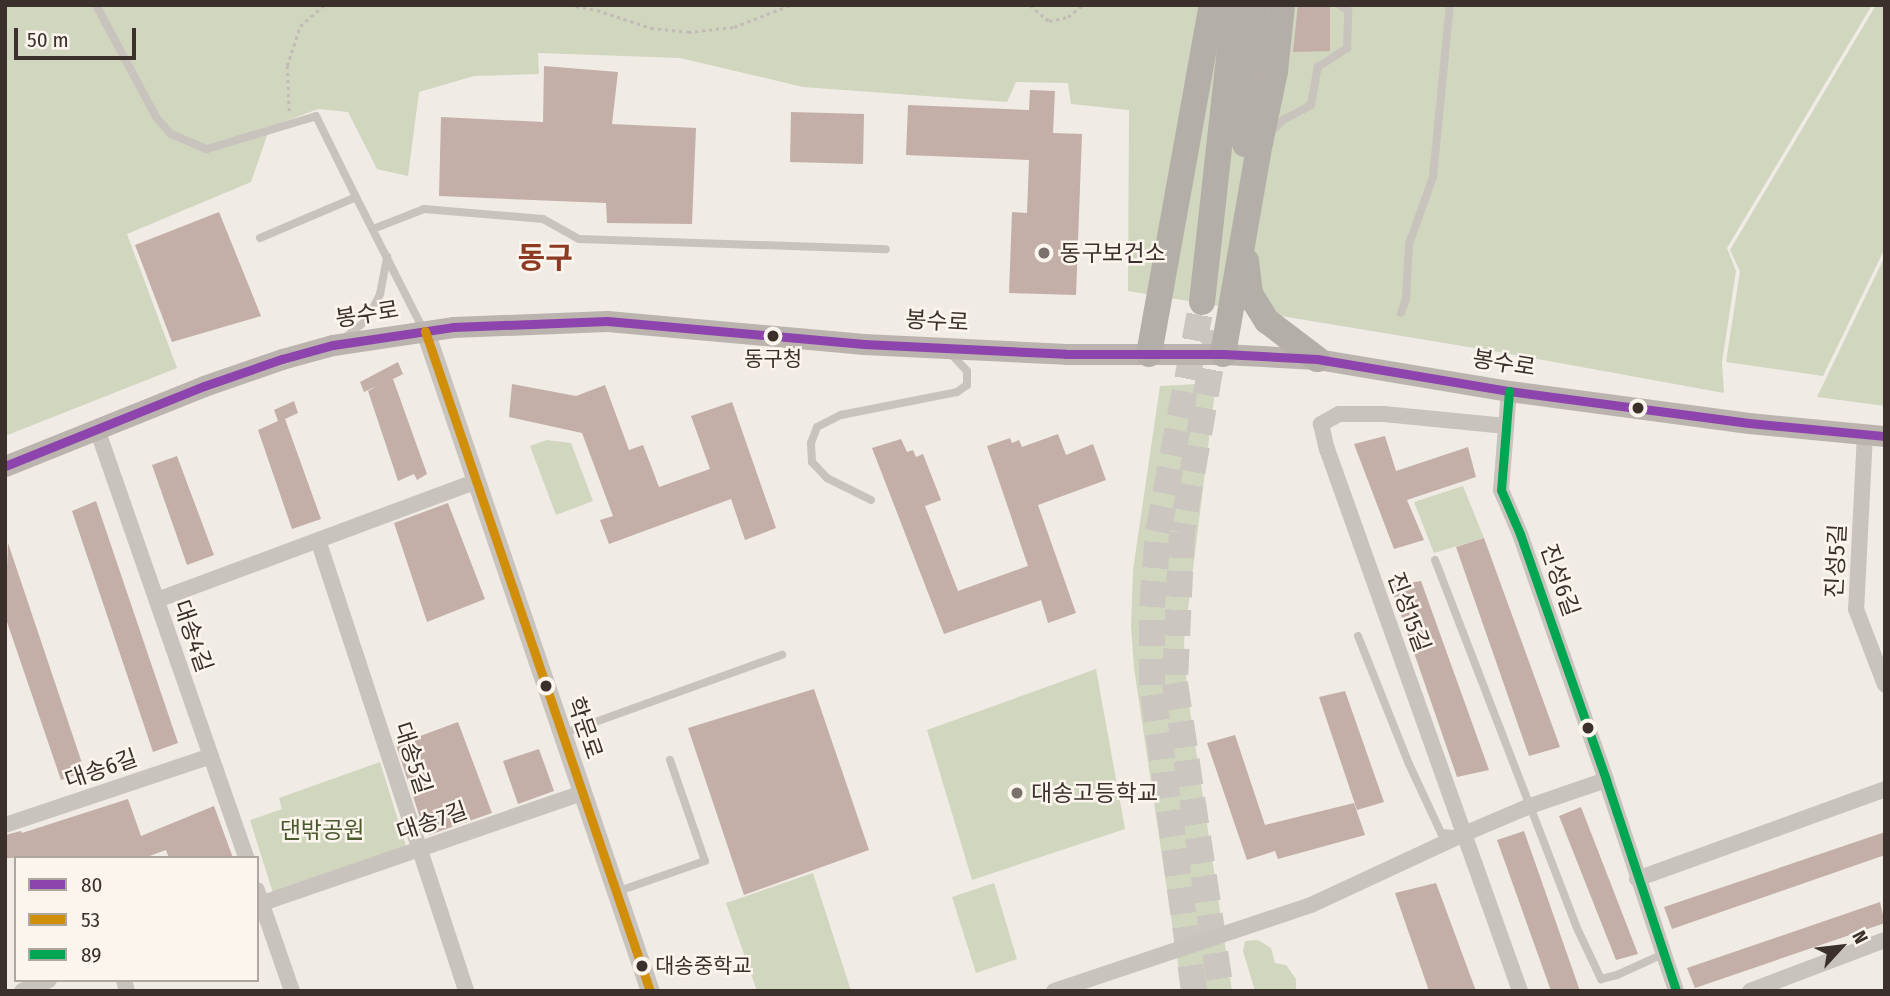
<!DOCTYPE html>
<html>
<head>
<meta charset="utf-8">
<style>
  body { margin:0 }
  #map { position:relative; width:1890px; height:996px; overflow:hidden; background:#f0ebe5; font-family:"Fira Sans Condensed","Noto Sans KR",sans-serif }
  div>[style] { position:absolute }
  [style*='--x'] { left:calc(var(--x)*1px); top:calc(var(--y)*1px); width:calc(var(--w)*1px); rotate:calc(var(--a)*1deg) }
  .green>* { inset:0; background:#d1d6bf }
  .building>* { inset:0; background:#c3afa7 }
  .trunk-tunnel>* { height:26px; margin-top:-13px; transform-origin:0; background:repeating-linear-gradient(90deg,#ccc6c0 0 26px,transparent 0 39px) }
  .path>* { height:2.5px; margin-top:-1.25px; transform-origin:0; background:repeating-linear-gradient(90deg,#c2bbb6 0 3.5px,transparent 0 7px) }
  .service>* { height:8px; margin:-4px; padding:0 4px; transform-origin:4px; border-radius:4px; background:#c9c3be }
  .minor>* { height:16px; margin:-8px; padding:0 8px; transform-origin:8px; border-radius:8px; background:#c9c3be }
  .tertiary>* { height:19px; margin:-9.5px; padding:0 9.5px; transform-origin:9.5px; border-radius:9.5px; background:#c9c3be }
  .secondary>* { height:21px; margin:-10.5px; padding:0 10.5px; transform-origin:10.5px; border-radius:10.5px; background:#bab3ae }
  .trunk>* { height:26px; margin:-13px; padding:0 13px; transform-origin:13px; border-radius:13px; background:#b4aea8 }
  .bus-1>* { height:9px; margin:-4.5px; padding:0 4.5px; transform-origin:4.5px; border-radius:4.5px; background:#8e44ad }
  .bus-2>* { height:9px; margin:-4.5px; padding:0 4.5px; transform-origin:4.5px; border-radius:4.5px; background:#d18e09 }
  .bus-3>* { height:9px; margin:-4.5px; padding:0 4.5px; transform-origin:4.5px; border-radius:4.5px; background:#00a651 }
  .dots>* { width:19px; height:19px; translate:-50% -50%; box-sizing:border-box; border:4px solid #fbf5ee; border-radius:50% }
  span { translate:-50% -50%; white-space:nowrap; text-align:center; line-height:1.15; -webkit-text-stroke:5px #fbf5ee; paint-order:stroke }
  .bus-label { font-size:21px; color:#3b302b }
  .left { translate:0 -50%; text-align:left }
  .poi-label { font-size:23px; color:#3b302b }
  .street-label { font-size:23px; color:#3b302b }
  .park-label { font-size:23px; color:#4a5a2e }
  .district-label { font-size:30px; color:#8c3b22; font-weight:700 }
  .frame { position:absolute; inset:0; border:7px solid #3b302b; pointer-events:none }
  .legend { position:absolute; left:14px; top:856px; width:245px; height:126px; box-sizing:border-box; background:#fbf5ee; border:2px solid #aea6a0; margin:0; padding:9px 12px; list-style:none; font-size:21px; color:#3b302b }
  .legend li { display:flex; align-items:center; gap:14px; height:35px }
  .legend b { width:35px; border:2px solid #aea6a0 }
  .north { position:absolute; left:1806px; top:912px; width:70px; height:70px; -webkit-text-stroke:5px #fbf5ee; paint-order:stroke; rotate:63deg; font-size:19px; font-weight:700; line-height:28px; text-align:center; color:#3b302b }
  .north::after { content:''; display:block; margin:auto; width:24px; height:32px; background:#3b302b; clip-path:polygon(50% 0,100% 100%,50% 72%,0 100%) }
  .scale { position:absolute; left:14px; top:28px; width:122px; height:32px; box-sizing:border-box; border:4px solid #3b302b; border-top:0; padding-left:9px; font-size:21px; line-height:24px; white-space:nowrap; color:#3b302b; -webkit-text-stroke:5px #fbf5ee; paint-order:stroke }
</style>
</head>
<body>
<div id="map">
  <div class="green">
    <div style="clip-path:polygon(5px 5px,1872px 5px,1727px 248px,1736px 271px,1722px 362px,1724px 393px,1499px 352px,1128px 291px,1129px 110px,1071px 104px,1068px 83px,1016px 82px,1007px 102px,803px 87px,680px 58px,538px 53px,539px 74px,474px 76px,419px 92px,408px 176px,377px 169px,348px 112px,318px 109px,270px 127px,251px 182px,127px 234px,177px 368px,5px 436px)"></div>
    <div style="clip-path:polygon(1876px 5px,1885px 5px,1885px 248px,1823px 376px,1726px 362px,1740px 271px,1730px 250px)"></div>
    <div style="clip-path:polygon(1885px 256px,1885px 406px,1817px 397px)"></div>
    <div style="clip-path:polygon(1216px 383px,1184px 642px,1187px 690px,1232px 991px,1182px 991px,1134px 668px,1131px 626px,1133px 570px,1160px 386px)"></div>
    <div style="clip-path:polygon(547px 440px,571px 443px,593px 501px,556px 515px,530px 446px)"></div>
    <div style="clip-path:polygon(1463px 486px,1484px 538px,1434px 553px,1414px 502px)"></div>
    <div style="clip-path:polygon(1096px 669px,1125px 829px,972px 880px,927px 730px)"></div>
    <div style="clip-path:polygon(380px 762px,406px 846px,274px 896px,250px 820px,282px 809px,279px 798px)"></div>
    <div style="clip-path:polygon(813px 873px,851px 991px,757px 991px,726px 903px)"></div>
    <div style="clip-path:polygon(994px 883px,1017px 959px,976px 973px,952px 897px)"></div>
    <div style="clip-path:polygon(1258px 940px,1271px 948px,1275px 963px,1286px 965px,1296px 979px,1296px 991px,1255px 991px,1243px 951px,1245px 941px)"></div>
  </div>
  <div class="building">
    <div style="clip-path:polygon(1298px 5px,1330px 5px,1330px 51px,1293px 52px)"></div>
    <div style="clip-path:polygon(544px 66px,618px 72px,612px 124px,696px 128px,692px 224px,607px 223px,606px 203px,439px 196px,441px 117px,543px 122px)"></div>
    <div style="clip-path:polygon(1030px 90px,1055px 91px,1053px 133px,1082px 134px,1076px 295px,1009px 293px,1012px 212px,1027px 213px,1029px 160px,906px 155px,908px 105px,1029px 110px)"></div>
    <div style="clip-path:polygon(791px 112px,864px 114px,863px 164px,790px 162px)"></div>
    <div style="clip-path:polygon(219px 212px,261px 316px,172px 342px,135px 245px)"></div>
    <div style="clip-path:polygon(398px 362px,403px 374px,393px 379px,427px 474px,417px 480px,414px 474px,398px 481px,368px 391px,379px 385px,364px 392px,360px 382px)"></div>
    <div style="clip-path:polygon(512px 384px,576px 396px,605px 385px,629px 450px,643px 445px,659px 487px,710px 469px,691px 416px,732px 402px,776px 528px,745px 540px,731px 499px,609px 544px,600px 520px,613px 516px,582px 433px,509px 417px)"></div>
    <div style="clip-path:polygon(294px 401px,298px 413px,285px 419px,321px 519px,292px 529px,258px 430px,278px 421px,274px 410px)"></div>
    <div style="clip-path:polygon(1058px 434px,1066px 455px,1093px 444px,1106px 480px,1038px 505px,1076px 613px,1048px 623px,1041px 600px,944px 634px,872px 448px,901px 439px,907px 452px,913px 450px,916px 457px,923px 454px,941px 500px,925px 506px,958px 591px,1028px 566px,987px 446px,1010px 438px,1012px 443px,1019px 440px,1022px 447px)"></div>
    <div style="clip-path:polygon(1385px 436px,1396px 471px,1468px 447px,1476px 477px,1407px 500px,1424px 540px,1394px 549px,1354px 444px)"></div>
    <div style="clip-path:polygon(177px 456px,214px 555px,187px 565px,152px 465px)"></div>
    <div style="clip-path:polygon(96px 501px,178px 743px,153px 752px,72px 511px)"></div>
    <div style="clip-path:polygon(448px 503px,485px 599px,427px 622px,394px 523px)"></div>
    <div style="clip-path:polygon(1484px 538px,1560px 747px,1529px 756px,1456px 547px)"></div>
    <div style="clip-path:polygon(8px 543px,85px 772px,61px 780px,5px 616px)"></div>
    <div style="clip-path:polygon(1421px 581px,1489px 770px,1457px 777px,1391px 586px)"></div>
    <div style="clip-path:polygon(814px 689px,869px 850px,744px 895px,688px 728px)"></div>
    <div style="clip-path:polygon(1345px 691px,1384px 802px,1357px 810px,1319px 697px)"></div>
    <div style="clip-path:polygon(458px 722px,492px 813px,429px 835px,425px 833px,396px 745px)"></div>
    <div style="clip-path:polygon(1235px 735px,1265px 825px,1354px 803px,1365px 835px,1278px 859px,1275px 851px,1247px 860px,1207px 743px)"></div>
    <div style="clip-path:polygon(539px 749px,554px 791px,518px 804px,503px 761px)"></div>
    <div style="clip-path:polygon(128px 799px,141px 836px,214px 806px,233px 858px,169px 858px,166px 850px,144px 858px,5px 858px,5px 835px,21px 831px,22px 833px)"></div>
    <div style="clip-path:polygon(1581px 807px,1638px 954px,1616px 960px,1559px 816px)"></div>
    <div style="clip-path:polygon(1524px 831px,1580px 991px,1551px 991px,1497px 840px)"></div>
    <div style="clip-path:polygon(1885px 832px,1885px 855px,1672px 929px,1664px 907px)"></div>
    <div style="clip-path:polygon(1436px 883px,1476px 991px,1429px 991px,1395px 893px)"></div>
    <div style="clip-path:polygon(1880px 902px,1885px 923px,1695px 988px,1687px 968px)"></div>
  </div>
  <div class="trunk-tunnel">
    <div style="--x:1217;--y:331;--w:204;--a:99.9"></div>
    <div style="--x:1182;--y:532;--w:151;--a:92.7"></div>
    <div style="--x:1175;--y:683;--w:311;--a:81.5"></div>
    <div style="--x:1194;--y:991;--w:309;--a:-97.8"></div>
    <div style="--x:1152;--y:685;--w:78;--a:-90"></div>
    <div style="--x:1152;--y:607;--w:75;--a:-85.4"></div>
    <div style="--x:1158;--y:532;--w:234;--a:-79.2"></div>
  </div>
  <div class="path">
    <div style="--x:569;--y:5;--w:28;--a:10"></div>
    <div style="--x:597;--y:10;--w:57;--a:18.4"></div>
    <div style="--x:651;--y:28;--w:37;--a:6"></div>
    <div style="--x:688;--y:32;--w:46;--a:-6.2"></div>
    <div style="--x:734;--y:27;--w:60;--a:-21.4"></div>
    <div style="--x:1030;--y:5;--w:25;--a:40"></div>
    <div style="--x:1049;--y:21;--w:19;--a:-12"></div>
    <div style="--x:1068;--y:17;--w:19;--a:-39"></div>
    <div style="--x:289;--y:111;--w:45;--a:-92.5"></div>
    <div style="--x:287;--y:66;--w:42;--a:-72"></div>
    <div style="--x:300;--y:26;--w:32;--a:-41"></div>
  </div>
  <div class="service">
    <div style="--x:96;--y:5;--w:127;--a:61.8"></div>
    <div style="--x:156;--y:117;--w:23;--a:49"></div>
    <div style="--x:171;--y:134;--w:39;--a:23"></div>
    <div style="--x:207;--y:149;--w:114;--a:-16.8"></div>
    <div style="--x:316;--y:116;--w:90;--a:63.7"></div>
    <div style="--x:1272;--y:131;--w:16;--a:-45"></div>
    <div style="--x:1283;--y:120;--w:32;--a:-28"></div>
    <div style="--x:1311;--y:105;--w:39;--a:-80"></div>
    <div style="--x:1318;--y:67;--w:35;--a:-33"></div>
    <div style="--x:1347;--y:48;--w:37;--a:-88"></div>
    <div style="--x:1348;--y:11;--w:10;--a:-143"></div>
    <div style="--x:373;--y:229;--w:55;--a:-21.4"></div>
    <div style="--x:424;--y:209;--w:119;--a:4.8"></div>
    <div style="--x:543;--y:219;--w:41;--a:29.1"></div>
    <div style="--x:579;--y:239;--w:307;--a:1.9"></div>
    <div style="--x:260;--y:238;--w:104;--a:-23.1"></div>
    <div style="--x:356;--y:197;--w:148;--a:63.1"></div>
    <div style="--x:1401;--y:313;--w:15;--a:-70"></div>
    <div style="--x:1406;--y:299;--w:55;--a:-86.9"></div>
    <div style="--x:1409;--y:244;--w:71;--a:-70.3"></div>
    <div style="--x:1433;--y:177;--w:173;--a:-84.4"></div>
    <div style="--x:347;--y:336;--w:22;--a:-39"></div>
    <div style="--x:364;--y:322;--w:14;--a:-56"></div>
    <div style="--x:372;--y:310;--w:18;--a:-63"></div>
    <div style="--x:380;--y:294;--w:38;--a:-79"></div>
    <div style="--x:871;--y:500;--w:49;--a:-153.4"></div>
    <div style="--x:827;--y:478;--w:22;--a:-133"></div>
    <div style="--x:812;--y:462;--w:19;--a:-93"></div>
    <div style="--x:811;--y:443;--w:17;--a:-69"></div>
    <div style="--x:817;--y:427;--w:27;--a:-27"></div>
    <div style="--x:841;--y:415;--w:118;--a:-11.2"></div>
    <div style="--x:957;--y:392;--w:12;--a:-35"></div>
    <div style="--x:967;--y:385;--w:14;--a:-90"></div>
    <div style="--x:967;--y:371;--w:25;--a:-133"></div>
    <div style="--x:1435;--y:560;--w:392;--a:68.9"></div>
    <div style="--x:1576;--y:926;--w:59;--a:64.7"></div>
    <div style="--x:1601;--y:979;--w:16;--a:-14"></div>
    <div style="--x:1617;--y:975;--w:51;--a:-24.5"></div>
    <div style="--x:1358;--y:636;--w:138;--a:68.3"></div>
    <div style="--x:1409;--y:764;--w:76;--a:65.1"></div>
    <div style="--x:1441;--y:833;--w:16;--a:4"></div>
    <div style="--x:562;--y:734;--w:234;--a:-19.8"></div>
    <div style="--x:616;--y:892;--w:94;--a:-19.2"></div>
    <div style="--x:705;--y:861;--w:107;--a:-109.1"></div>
  </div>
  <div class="minor">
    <div style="--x:1509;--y:391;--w:99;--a:94.6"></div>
    <div style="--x:1501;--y:490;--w:48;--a:66.6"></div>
    <div style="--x:1520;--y:534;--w:261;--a:70.7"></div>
    <div style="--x:1606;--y:780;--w:222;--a:71.6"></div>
    <div style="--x:1506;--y:426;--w:123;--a:-174.4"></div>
    <div style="--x:1384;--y:414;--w:45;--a:180"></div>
    <div style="--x:1339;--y:414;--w:21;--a:151"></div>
    <div style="--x:1321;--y:424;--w:26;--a:77"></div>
    <div style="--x:1327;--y:449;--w:575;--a:70.4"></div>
    <div style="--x:97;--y:429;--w:454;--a:70.8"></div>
    <div style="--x:1865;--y:434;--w:175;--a:92.9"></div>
    <div style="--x:1856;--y:609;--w:81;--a:69.1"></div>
    <div style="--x:318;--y:540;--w:475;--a:71.8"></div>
    <div style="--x:157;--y:600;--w:338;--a:-20.4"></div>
    <div style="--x:5;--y:825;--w:217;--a:-18.5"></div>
    <div style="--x:1637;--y:879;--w:264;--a:-19.9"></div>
    <div style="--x:257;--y:890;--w:107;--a:70.9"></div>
    <div style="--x:257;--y:905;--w:344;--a:-19"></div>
    <div style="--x:124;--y:980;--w:11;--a:75"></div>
    <div style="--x:22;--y:991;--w:29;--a:-22"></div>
    <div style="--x:1054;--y:991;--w:271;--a:-18.5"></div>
    <div style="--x:1311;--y:905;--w:169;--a:-24.9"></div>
    <div style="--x:1464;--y:834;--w:72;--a:-23"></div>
    <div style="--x:1530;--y:806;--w:80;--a:-18.9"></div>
    <div style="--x:1750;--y:991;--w:144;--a:-20.7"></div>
  </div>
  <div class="tertiary">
    <div style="--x:425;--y:331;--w:697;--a:71.18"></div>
  </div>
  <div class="secondary">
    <div style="--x:5;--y:466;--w:214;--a:-21.9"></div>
    <div style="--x:204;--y:386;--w:83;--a:-19.1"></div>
    <div style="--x:282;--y:359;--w:53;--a:-15.4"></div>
    <div style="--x:333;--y:345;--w:121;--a:-8.5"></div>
    <div style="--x:453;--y:327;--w:154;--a:-2.2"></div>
    <div style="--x:607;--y:321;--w:258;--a:5.1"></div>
    <div style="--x:864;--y:344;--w:202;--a:2.8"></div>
    <div style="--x:1066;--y:354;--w:157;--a:0"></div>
    <div style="--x:1223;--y:354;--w:94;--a:3"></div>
    <div style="--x:1317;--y:359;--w:195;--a:9.5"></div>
    <div style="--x:1509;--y:391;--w:242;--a:7.6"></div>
    <div style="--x:1749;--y:423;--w:137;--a:5.5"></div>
  </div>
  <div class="trunk">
    <div style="--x:1245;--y:144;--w:139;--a:-85.5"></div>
    <div style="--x:1246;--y:261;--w:33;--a:83"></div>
    <div style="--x:1250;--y:294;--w:32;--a:58"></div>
    <div style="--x:1267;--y:321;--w:63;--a:37.2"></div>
    <div style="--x:1202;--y:302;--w:299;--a:-83.7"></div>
    <div style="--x:1149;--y:354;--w:355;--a:-79.8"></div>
    <div style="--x:1223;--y:354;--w:214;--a:-80.1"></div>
    <div style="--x:1260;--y:143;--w:74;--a:-78.2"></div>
    <div style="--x:1275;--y:71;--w:66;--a:-83.9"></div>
  </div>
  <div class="bus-1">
    <div style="--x:5;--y:466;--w:214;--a:-21.9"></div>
    <div style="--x:204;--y:386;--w:83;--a:-19.1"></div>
    <div style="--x:282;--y:359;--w:53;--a:-15.4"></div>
    <div style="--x:333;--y:345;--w:121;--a:-8.5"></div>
    <div style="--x:453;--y:327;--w:154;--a:-2.2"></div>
    <div style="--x:607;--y:321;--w:258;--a:5.1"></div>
    <div style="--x:864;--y:344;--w:202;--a:2.8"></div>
    <div style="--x:1066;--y:354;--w:157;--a:0"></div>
    <div style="--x:1223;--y:354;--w:94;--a:3"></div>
    <div style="--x:1317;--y:359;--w:195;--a:9.5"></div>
    <div style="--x:1509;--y:391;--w:242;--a:7.6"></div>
    <div style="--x:1749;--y:423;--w:137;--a:5.5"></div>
  </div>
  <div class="bus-2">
    <div style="--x:425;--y:331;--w:697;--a:71.18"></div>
  </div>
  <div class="bus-3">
    <div style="--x:1509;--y:391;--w:99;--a:94.6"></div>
    <div style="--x:1501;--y:490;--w:48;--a:66.6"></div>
    <div style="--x:1520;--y:534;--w:261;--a:70.7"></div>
    <div style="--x:1606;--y:780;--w:222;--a:71.6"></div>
  </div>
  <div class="dots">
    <div style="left:1044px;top:253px;background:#7a716c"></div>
    <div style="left:773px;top:336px;background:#3b302b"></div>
    <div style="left:1638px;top:408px;background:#3b302b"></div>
    <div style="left:546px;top:686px;background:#3b302b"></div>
    <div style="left:1588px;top:728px;background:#3b302b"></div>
    <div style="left:1017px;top:793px;background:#7a716c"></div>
    <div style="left:642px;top:966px;background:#3b302b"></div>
  </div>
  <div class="bus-label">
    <span style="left:773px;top:359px">동구청</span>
    <span class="left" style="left:655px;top:966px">대송중학교</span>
  </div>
  <div class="poi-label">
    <span class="left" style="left:1060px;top:253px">동구보건소</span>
    <span class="left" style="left:1031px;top:793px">대송고등학교</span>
  </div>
  <div class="street-label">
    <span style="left:367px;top:314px;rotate:-9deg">봉수로</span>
    <span style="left:937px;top:321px;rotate:3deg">봉수로</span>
    <span style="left:1504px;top:363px;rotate:9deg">봉수로</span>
    <span style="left:1836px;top:561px;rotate:-87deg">진성5길</span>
    <span style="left:1560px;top:580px;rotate:71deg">진성6길</span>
    <span style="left:1409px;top:612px;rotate:70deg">진성15길</span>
    <span style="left:193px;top:636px;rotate:71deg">대송4길</span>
    <span style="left:585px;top:728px;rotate:71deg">학문로</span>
    <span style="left:413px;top:758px;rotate:72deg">대송5길</span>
    <span style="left:101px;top:769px;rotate:-19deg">대송6길</span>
    <span style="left:432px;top:821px;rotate:-19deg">대송7길</span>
  </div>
  <div class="park-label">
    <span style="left:322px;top:830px">댄밖공원</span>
  </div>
  <div class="district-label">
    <span style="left:545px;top:258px">동구</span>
  </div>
  <div class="frame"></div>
  <ul class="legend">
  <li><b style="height:9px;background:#8e44ad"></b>80</li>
  <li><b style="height:9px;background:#d18e09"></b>53</li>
  <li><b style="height:9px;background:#00a651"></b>89</li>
  </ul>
  <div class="north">N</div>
  <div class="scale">50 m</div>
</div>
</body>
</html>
